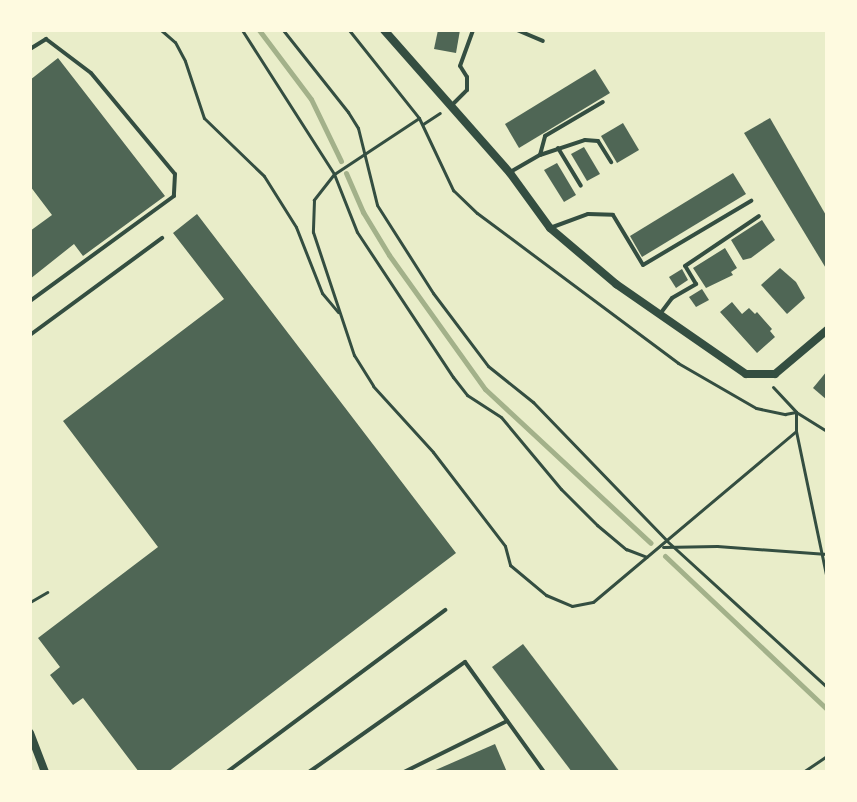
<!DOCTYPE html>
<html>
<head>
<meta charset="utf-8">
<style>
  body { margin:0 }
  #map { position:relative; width:857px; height:802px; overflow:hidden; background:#e9edc9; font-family:"Open Sans",sans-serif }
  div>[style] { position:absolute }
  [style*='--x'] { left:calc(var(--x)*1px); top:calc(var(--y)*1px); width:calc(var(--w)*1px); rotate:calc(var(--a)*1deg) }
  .stream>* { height:5px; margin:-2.5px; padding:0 2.5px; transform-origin:2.5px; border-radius:2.5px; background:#a3b18a }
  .building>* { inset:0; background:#4f6655 }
  .path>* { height:3px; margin:-1.5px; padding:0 1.5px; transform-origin:1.5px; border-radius:1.5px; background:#344e41 }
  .service>* { height:4px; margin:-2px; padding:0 2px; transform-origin:2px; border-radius:2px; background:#344e41 }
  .minor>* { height:8px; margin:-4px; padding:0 4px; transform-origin:4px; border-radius:4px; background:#344e41 }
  span { translate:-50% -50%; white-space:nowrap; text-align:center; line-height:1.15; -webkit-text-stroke:8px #fefae0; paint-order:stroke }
  .frame { position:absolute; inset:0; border:32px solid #fefae0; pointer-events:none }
</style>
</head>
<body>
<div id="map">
  <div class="stream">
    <div style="--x:259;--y:30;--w:86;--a:53"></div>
    <div style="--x:311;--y:99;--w:69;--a:64.2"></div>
    <div style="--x:346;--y:173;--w:43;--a:66.4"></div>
    <div style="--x:363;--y:212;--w:50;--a:58.8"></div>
    <div style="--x:389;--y:255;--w:165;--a:54.4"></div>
    <div style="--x:485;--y:389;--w:226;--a:42.9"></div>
    <div style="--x:665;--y:556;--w:223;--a:43.4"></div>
  </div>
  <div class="building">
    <div style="clip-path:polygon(438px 30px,460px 30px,456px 53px,434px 49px)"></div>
    <div style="clip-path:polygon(58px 58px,165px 196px,83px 256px,74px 244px,30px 279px,30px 231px,52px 215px,30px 186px,30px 80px)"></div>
    <div style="clip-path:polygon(595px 69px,610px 93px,519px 148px,505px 124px)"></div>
    <div style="clip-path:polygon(770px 118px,827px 217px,827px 270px,744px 133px)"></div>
    <div style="clip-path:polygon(623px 123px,639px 150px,617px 163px,601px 136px)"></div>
    <div style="clip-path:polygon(584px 147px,600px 174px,587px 181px,571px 154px)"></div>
    <div style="clip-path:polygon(557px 163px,576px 195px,564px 202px,544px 170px)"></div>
    <div style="clip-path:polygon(733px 173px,746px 194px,642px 257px,630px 236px)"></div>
    <div style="clip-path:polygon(197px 214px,456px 553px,168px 772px,139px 772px,83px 698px,73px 705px,50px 675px,60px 667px,38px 638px,158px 547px,63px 421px,224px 299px,173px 233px)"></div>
    <div style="clip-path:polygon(762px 220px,775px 240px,751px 258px,743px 260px,731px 240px)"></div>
    <div style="clip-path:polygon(725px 248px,737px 268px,731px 272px,733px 275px,706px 288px,693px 268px)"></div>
    <div style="clip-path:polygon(780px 268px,796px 282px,805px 298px,787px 314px,761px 285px)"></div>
    <div style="clip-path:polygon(682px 269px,688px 280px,676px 288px,669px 277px)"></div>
    <div style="clip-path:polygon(702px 289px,709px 300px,696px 307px,689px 297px)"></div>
    <div style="clip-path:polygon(732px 302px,742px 314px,749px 308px,755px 314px,757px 312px,772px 329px,770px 331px,775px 337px,757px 353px,720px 312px)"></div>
    <div style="clip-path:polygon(827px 371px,827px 400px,813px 388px)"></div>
    <div style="clip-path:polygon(523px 644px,620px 772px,572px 772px,492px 667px)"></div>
    <div style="clip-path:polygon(495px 744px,507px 772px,431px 772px)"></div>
  </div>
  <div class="path">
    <div style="--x:161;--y:30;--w:18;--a:41"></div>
    <div style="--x:175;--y:42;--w:21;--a:62"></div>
    <div style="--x:185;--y:61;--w:60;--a:71.6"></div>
    <div style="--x:204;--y:118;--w:83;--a:44"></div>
    <div style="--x:264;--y:176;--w:60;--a:57.9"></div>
    <div style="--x:296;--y:227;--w:71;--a:68.5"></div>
    <div style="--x:322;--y:293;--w:25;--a:50"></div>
    <div style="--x:242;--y:30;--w:171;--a:57.4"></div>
    <div style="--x:334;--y:174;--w:62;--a:68.4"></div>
    <div style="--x:357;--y:232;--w:174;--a:56.5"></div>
    <div style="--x:453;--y:377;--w:23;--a:52"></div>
    <div style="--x:467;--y:395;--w:40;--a:32.9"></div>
    <div style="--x:501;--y:417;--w:94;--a:50.2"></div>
    <div style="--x:561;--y:489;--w:51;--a:45"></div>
    <div style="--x:597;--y:525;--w:38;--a:40"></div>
    <div style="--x:626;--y:549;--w:22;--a:21"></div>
    <div style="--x:283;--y:30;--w:105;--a:51.6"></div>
    <div style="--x:348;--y:112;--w:19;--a:58"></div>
    <div style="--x:358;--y:128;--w:79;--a:76.1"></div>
    <div style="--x:377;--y:205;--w:104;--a:57.5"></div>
    <div style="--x:433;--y:293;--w:91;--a:53"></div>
    <div style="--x:488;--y:366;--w:58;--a:38.7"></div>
    <div style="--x:533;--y:402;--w:193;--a:46"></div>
    <div style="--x:667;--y:541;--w:217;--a:42.4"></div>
    <div style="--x:349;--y:30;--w:112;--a:51.5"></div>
    <div style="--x:419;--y:118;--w:80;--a:64.7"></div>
    <div style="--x:453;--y:190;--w:33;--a:44"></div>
    <div style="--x:477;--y:213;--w:251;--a:36.7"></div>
    <div style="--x:678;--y:363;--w:90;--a:30"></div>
    <div style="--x:756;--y:408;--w:30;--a:12"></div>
    <div style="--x:785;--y:414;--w:11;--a:-10"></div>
    <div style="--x:419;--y:118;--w:102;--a:146.6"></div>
    <div style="--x:334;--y:174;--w:33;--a:128"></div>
    <div style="--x:314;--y:200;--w:32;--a:92"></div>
    <div style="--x:313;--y:232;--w:130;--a:71.6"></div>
    <div style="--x:354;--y:355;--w:36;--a:58"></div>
    <div style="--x:373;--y:386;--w:89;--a:47.7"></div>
    <div style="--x:433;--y:452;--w:118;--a:52.5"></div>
    <div style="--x:505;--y:546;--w:20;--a:75"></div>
    <div style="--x:510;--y:565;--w:47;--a:39.8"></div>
    <div style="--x:546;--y:595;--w:28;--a:23"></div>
    <div style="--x:572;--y:606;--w:21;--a:-11"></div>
    <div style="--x:593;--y:602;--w:265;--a:-40.1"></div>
    <div style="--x:423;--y:124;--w:20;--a:-33"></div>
    <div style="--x:773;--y:387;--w:34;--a:47"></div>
    <div style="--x:796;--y:412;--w:36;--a:32"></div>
    <div style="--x:796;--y:412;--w:19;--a:90"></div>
    <div style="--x:796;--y:431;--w:151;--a:78.2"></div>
    <div style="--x:663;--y:547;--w:54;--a:-1.1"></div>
    <div style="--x:717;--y:546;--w:110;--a:4.2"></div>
    <div style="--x:30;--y:602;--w:20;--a:-30"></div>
    <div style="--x:803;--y:772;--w:29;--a:-34"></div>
  </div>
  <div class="service">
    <div style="--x:517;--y:30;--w:28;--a:23"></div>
    <div style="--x:30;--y:49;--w:19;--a:-32"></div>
    <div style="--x:46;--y:39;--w:56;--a:37.1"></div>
    <div style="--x:91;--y:73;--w:131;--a:50.3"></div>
    <div style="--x:175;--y:174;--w:22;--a:93"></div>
    <div style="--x:174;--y:196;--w:178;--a:143.9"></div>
    <div style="--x:452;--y:105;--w:21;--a:-45"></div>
    <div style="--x:467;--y:90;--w:13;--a:-90"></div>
    <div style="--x:467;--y:77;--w:13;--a:-122"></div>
    <div style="--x:460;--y:66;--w:38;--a:-70"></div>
    <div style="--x:558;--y:148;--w:44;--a:58.8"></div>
    <div style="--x:540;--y:155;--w:20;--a:-75"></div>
    <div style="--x:545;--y:136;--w:67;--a:-30.4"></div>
    <div style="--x:512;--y:171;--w:32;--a:-30"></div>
    <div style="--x:540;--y:155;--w:47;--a:-18.4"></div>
    <div style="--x:585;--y:140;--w:13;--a:4"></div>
    <div style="--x:598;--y:141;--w:25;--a:58"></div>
    <div style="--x:550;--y:228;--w:40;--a:-20.2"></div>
    <div style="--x:588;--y:214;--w:25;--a:2"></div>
    <div style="--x:613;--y:215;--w:58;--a:59"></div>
    <div style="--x:643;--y:265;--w:126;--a:-30.7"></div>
    <div style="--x:660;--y:314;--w:20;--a:-53"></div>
    <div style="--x:672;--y:298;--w:28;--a:-30"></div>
    <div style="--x:696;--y:284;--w:21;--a:-121"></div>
    <div style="--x:685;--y:266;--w:89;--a:-34"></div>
    <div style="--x:30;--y:335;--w:164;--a:-36.3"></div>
    <div style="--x:227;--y:772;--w:272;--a:-36.6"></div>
    <div style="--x:309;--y:772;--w:191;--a:-35.2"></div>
    <div style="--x:465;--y:662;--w:135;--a:54.3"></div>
    <div style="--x:404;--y:772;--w:115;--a:-26.3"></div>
  </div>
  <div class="minor">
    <div style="--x:384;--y:30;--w:191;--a:48.6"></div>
    <div style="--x:510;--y:173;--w:68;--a:54"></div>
    <div style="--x:550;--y:228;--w:87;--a:40.3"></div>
    <div style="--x:616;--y:284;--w:158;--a:34.7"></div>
    <div style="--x:746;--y:374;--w:29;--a:0"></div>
    <div style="--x:775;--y:374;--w:68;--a:-40.2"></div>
    <div style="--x:30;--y:733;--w:42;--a:69"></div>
  </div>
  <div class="frame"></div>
</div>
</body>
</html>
